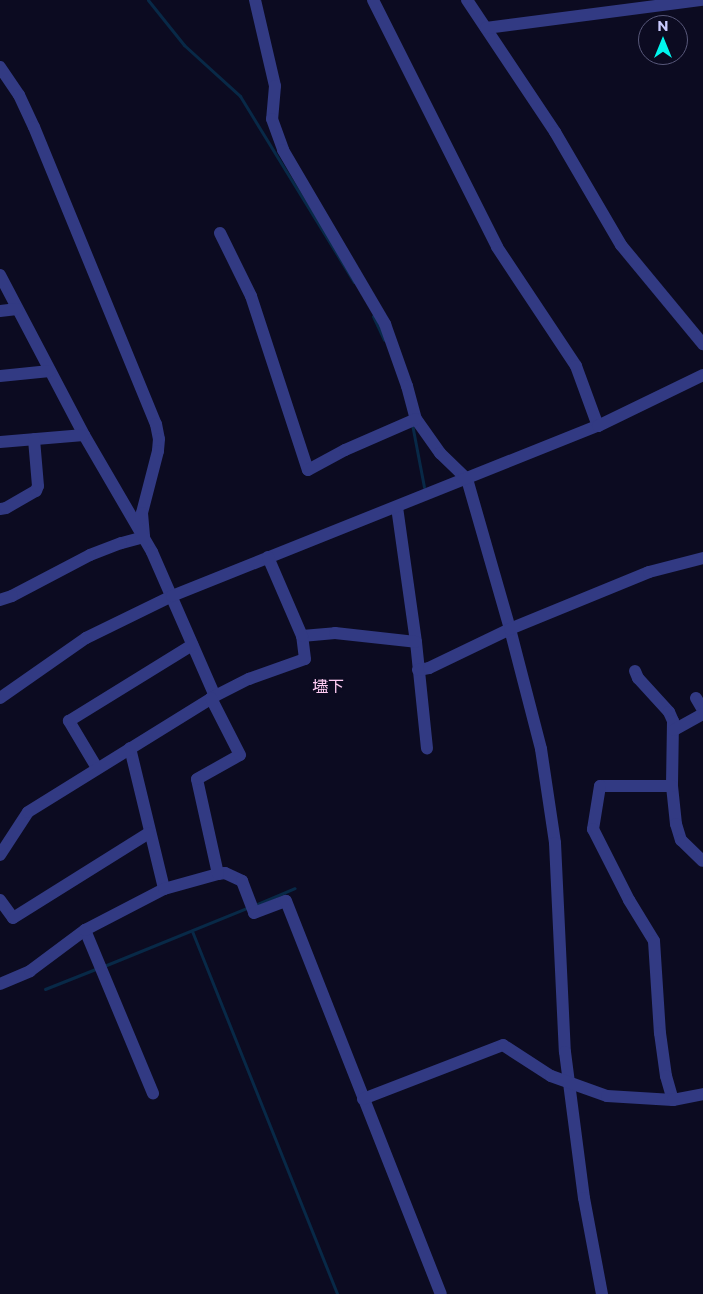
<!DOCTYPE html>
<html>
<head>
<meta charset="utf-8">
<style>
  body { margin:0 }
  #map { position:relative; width:703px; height:1294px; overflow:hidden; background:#0c0b21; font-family:Montserrat,"Noto Sans JP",sans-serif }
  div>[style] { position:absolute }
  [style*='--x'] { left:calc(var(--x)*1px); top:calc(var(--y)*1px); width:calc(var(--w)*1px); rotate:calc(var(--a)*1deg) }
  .stream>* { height:3px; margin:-1.5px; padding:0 1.5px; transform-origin:1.5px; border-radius:1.5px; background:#082947 }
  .minor>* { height:12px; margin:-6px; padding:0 6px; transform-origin:6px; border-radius:6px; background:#323a83 }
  span { translate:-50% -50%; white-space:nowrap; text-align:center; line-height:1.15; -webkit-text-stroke:4.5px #0c0b21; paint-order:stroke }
  .neighbourhood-label { font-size:16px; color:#ffccf3 }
  .north { position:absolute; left:638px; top:15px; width:50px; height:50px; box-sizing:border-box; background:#0c0b21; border:1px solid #58587a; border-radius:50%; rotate:0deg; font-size:14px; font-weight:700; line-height:20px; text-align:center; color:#cacbff }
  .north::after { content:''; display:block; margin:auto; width:18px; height:22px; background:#00f5ee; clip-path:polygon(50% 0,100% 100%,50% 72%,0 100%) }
</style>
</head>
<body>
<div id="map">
  <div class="stream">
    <div style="--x:148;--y:0;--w:58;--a:51.3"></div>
    <div style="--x:184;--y:45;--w:76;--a:42.3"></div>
    <div style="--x:240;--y:96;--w:218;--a:58.5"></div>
    <div style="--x:373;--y:316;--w:26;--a:65"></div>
    <div style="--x:412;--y:424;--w:64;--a:79.2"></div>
    <div style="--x:255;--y:905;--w:43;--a:-23"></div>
    <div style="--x:192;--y:931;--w:391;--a:68.2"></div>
    <div style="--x:104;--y:966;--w:157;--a:-22.1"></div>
    <div style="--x:45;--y:989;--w:57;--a:-21.6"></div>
  </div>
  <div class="minor">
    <div style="--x:255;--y:0;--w:88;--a:76.9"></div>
    <div style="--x:275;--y:86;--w:33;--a:95"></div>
    <div style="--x:272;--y:119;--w:33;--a:70"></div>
    <div style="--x:283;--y:150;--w:202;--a:59.6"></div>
    <div style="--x:385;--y:324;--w:66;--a:70.5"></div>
    <div style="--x:407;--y:386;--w:34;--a:75"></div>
    <div style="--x:416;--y:419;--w:42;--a:54.8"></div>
    <div style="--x:440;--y:453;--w:37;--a:44"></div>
    <div style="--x:467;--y:479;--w:156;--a:74"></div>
    <div style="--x:510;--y:629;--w:124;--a:75.5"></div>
    <div style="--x:541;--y:749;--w:95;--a:81.5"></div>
    <div style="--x:555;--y:843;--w:209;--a:87.3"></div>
    <div style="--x:565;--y:1052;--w:147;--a:82.6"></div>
    <div style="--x:584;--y:1198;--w:98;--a:79.4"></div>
    <div style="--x:373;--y:0;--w:276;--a:63.3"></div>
    <div style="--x:497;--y:247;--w:143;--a:56.4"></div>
    <div style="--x:576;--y:366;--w:64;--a:69.9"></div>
    <div style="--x:467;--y:0;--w:159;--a:56.3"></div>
    <div style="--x:555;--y:132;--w:131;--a:59.7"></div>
    <div style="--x:621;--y:245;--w:129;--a:50.4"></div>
    <div style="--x:486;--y:28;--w:219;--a:-7.4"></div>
    <div style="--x:0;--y:67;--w:34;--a:56"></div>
    <div style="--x:19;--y:95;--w:35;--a:65"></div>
    <div style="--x:34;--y:127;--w:321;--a:67.7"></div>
    <div style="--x:156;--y:424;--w:15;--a:79"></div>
    <div style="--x:159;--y:439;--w:12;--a:95"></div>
    <div style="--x:158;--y:451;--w:64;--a:104.5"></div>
    <div style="--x:142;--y:513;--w:24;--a:85"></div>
    <div style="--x:144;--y:537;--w:24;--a:165"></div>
    <div style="--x:121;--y:543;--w:33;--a:159"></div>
    <div style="--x:90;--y:555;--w:88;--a:152.3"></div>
    <div style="--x:12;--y:596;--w:13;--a:162"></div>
    <div style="--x:220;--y:233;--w:70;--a:63.8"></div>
    <div style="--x:251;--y:296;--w:183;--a:71.9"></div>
    <div style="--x:308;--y:470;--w:42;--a:-28.4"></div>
    <div style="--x:345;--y:450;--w:77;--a:-23.6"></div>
    <div style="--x:0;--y:275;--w:181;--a:62.3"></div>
    <div style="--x:84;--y:435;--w:135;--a:59.8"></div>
    <div style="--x:152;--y:552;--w:157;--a:66.4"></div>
    <div style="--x:0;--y:311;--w:17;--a:-7"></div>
    <div style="--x:0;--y:376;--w:50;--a:-5.7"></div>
    <div style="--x:0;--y:442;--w:84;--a:-4.8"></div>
    <div style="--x:397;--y:507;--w:136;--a:82"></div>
    <div style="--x:416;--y:642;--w:107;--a:84.1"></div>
    <div style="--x:0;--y:509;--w:6;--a:-9"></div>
    <div style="--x:6;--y:508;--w:34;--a:-30"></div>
    <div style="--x:36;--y:491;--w:5;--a:-68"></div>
    <div style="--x:38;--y:486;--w:47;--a:-94.9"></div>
    <div style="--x:302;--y:636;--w:33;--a:-5"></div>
    <div style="--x:335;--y:633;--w:81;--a:6.3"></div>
    <div style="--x:418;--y:670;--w:11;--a:-10"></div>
    <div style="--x:429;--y:668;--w:90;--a:-25.7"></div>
    <div style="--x:510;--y:629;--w:150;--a:-22.3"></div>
    <div style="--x:649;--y:572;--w:56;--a:-14.5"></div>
    <div style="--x:635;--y:671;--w:8;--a:67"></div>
    <div style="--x:638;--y:678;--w:46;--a:47.6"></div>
    <div style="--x:669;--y:712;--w:10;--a:66"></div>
    <div style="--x:673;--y:721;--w:65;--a:90.9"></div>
    <div style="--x:672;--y:786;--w:38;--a:84"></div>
    <div style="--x:676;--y:824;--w:17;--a:73"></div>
    <div style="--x:681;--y:840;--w:30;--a:44"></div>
    <div style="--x:0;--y:698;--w:105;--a:-34.9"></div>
    <div style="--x:86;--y:638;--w:96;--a:-26"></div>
    <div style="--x:172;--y:596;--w:459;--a:-21.8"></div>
    <div style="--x:598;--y:426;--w:117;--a:-25.9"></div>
    <div style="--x:696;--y:698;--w:14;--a:60"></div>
    <div style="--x:674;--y:730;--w:33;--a:-29"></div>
    <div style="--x:130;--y:748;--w:145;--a:76.4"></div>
    <div style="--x:97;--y:768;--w:55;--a:-120.8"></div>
    <div style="--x:69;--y:721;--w:145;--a:-31.7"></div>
    <div style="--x:672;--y:786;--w:72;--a:180"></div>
    <div style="--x:600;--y:786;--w:44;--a:99.2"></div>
    <div style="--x:593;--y:829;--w:80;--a:63.1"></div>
    <div style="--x:629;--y:900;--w:48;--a:58.6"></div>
    <div style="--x:654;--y:941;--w:92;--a:86.3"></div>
    <div style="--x:660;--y:1033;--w:43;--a:82.1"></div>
    <div style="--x:666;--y:1076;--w:25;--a:74"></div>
    <div style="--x:0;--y:855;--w:51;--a:-56.9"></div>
    <div style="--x:28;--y:812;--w:220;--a:-31.8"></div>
    <div style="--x:215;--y:696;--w:38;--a:-27"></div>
    <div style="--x:249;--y:679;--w:59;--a:-19.7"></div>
    <div style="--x:305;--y:659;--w:23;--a:-97"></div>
    <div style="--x:302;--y:636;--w:86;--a:-113.3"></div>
    <div style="--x:218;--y:874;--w:7;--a:-8"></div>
    <div style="--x:225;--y:873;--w:19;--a:25"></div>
    <div style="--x:242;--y:881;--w:34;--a:69"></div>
    <div style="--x:254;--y:913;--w:34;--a:-21"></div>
    <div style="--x:286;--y:901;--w:422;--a:68.5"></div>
    <div style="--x:0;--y:900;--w:22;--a:54"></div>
    <div style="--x:13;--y:918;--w:160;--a:-32"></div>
    <div style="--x:85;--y:930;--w:177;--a:67.4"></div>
    <div style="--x:0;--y:984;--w:33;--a:-23"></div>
    <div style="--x:30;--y:971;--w:69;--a:-36.7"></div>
    <div style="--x:85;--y:930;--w:89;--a:-27.4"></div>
    <div style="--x:164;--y:889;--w:56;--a:-15.5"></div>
    <div style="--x:218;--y:874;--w:97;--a:-102.5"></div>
    <div style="--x:197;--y:779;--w:49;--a:-29.2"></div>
    <div style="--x:240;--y:755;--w:64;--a:-117"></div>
    <div style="--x:363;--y:1099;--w:150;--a:-21.1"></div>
    <div style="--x:503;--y:1045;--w:57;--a:32.9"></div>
    <div style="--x:551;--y:1076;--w:59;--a:19.7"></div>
    <div style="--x:607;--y:1096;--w:66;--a:3.5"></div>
    <div style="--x:673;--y:1100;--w:31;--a:-11"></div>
  </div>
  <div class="neighbourhood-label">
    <span style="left:328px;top:687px">壗下</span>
  </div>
  <div class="north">N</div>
</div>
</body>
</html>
